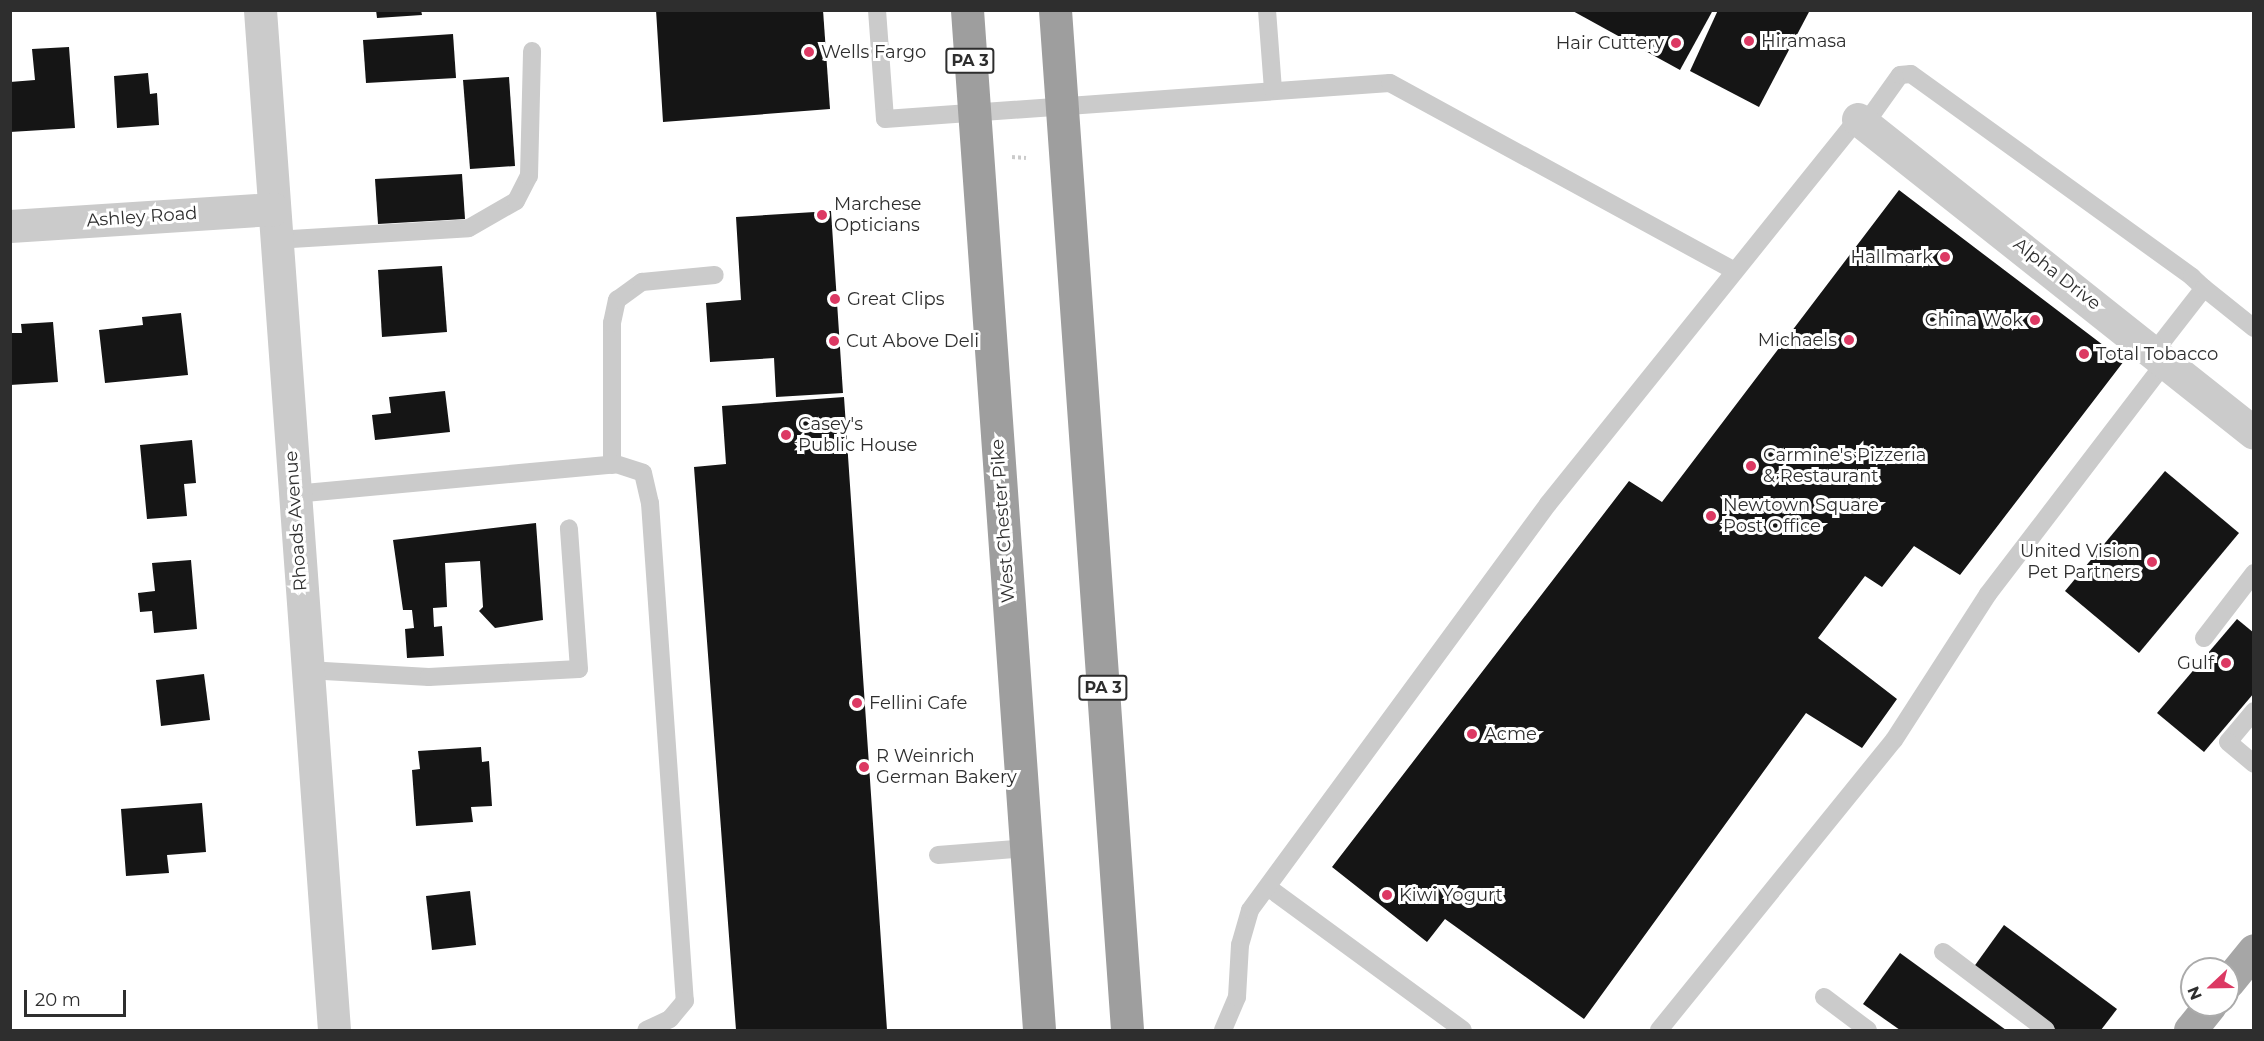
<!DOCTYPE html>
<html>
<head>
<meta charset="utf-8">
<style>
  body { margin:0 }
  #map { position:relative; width:2264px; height:1041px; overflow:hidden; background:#fff; font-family:Montserrat,sans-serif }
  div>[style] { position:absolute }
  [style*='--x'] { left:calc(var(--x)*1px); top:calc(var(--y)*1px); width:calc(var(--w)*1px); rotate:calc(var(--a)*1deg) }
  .building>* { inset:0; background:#151515 }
  .path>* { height:4px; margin-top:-2px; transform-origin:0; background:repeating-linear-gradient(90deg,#cbcbcb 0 3px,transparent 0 6px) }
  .service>* { height:18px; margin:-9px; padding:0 9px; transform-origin:9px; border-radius:9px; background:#cbcbcb }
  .minor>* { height:33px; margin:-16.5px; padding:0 16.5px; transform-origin:16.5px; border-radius:16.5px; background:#cbcbcb }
  .primary>* { height:33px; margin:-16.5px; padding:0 16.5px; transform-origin:16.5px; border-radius:16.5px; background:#a6a6a6 }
  .trunk>* { height:33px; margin:-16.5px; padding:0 16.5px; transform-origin:16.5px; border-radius:16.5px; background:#9e9e9e }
  .dots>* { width:16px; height:16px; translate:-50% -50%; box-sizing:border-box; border:3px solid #fff; border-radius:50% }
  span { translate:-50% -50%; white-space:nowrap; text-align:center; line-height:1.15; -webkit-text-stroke:6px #fff; paint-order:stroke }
  .shield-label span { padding:2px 4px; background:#fff; border:2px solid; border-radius:4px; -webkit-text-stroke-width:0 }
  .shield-label { font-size:16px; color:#2e2e2e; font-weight:700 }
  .poi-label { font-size:18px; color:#2e2e2e }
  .left { translate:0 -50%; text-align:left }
  .right { translate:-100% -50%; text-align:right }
  .street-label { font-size:18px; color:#2e2e2e }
  .frame { position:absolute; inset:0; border:12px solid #2e2e2e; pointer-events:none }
  .north { position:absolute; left:2180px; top:957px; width:60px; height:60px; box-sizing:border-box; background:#fff; border:2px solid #ababab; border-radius:50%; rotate:248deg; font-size:16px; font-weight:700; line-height:24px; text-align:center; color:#2e2e2e }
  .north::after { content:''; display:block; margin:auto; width:21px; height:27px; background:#dc3963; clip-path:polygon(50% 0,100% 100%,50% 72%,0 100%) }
  .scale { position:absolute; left:24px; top:990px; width:102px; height:27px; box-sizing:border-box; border:3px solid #2e2e2e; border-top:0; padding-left:8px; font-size:18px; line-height:21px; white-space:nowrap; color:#2e2e2e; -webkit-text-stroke:4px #fff; paint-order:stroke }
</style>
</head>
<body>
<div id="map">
  <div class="building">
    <div style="clip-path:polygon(376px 10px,421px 10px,422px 15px,377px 18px)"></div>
    <div style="clip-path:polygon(656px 10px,823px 10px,830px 109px,663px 122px)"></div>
    <div style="clip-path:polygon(1571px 10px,1713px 10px,1680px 70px)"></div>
    <div style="clip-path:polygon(1718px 10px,1810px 10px,1759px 107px,1690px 71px)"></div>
    <div style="clip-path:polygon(453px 34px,456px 78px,366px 83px,363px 40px)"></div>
    <div style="clip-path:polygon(69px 47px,75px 128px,10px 132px,10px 82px,35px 80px,32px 49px)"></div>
    <div style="clip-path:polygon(148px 73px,150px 94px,157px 93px,159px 125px,117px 128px,114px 76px)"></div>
    <div style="clip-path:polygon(509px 77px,515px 166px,470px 169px,463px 80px)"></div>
    <div style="clip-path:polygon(462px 174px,465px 219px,378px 224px,375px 179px)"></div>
    <div style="clip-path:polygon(1899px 190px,2124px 361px,1960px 575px,1914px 546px,1882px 587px,1865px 576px,1818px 638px,1897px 699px,1862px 748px,1806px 713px,1584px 1019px,1445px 919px,1427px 942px,1332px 867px,1629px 481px,1662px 502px)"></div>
    <div style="clip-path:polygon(831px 211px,843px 393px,776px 397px,774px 358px,710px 362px,706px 303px,741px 300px,736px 217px)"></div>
    <div style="clip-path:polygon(442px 266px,447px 332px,382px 337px,378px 270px)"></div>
    <div style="clip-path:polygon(181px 313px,188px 375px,105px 383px,99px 330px,143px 325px,142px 317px)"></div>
    <div style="clip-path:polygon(53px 322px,58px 382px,10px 385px,10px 333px,22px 333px,21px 324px)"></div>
    <div style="clip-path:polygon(445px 391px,450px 432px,375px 440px,372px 415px,391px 413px,389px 397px)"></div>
    <div style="clip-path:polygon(844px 397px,887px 1030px,736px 1030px,694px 467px,726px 464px,722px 406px)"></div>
    <div style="clip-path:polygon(192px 440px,196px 483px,184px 484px,187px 516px,147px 519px,140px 445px)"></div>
    <div style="clip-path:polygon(2165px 471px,2239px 533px,2139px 653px,2065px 591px)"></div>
    <div style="clip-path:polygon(536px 523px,543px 620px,495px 628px,479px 611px,483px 607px,480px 561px,445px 563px,447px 607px,433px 608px,434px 627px,442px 626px,444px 656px,407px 658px,405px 629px,414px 628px,412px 610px,403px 610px,393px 540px)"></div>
    <div style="clip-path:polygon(191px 560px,197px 629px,154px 633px,152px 611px,140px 612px,138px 593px,155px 591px,152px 563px)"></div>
    <div style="clip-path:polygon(2237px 619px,2254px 633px,2254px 693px,2204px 752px,2157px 713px)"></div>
    <div style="clip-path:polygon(204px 674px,210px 720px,161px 726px,156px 680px)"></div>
    <div style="clip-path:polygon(481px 747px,482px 762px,489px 761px,492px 806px,471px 807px,473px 822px,416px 826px,412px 770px,420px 769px,418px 751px)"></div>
    <div style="clip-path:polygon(202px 803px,206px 852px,167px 855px,169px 873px,126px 876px,121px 809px)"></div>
    <div style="clip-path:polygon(470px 891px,476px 945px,432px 950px,426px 896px)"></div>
    <div style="clip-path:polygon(2004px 925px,2117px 1009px,2101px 1030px,2056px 1030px,1973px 968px)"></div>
    <div style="clip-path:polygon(1900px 953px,2006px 1030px,1900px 1030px,1863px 1004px)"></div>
  </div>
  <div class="path">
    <div style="--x:1012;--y:157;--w:14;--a:4"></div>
  </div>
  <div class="service">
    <div style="--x:877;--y:10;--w:109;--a:85.8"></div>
    <div style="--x:885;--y:119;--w:506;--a:-4.08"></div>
    <div style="--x:1390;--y:83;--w:391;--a:28.6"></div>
    <div style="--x:1267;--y:10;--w:79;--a:85.7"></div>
    <div style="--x:1865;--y:124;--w:60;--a:-54.5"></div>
    <div style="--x:1900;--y:75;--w:11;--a:-5"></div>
    <div style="--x:1911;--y:74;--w:347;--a:35.8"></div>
    <div style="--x:2192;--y:277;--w:16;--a:43"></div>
    <div style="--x:2204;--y:288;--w:80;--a:127.9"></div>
    <div style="--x:275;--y:240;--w:194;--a:-3.5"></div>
    <div style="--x:469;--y:228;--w:54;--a:-29.9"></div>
    <div style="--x:516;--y:201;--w:28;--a:-63"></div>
    <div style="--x:529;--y:176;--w:125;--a:-88.6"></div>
    <div style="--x:2204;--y:288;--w:64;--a:38.7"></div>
    <div style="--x:612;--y:465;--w:142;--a:-90"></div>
    <div style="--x:612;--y:323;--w:24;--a:-78"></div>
    <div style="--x:617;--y:300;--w:31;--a:-36"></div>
    <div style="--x:642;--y:282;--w:73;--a:-5.5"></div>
    <div style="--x:294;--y:494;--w:323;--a:-5.3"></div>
    <div style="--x:616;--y:464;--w:28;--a:18"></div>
    <div style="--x:643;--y:473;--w:31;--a:77"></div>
    <div style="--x:650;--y:503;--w:499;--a:86"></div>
    <div style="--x:685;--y:1001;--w:23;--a:130"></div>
    <div style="--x:670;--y:1019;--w:26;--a:155"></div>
    <div style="--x:2204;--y:638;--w:82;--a:-52.4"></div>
    <div style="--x:307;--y:670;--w:122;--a:3.3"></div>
    <div style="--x:429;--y:677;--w:150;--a:-3.1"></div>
    <div style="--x:579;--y:669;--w:141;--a:-94.1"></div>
    <div style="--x:2254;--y:711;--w:40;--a:130"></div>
    <div style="--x:2228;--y:742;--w:34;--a:40"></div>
    <div style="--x:938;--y:855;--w:88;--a:-4.5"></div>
    <div style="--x:1269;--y:888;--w:240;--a:36.2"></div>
    <div style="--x:1943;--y:952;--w:129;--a:37.1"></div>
    <div style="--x:1824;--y:997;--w:55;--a:36.9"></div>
    <div style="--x:1223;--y:1030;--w:36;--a:-67"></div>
    <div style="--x:1237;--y:997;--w:52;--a:-86.7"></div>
    <div style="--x:1240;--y:945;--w:36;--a:-74"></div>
    <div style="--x:1250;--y:910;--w:504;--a:-53.72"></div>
    <div style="--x:1548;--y:504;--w:494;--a:-51.2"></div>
    <div style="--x:1659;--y:1030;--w:373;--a:-51"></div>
    <div style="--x:1894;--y:740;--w:174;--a:-57.2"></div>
    <div style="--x:1988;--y:594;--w:295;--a:-52.6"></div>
  </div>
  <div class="minor">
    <div style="--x:260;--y:10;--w:1023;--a:85.85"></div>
    <div style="--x:1858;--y:119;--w:505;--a:38.41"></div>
    <div style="--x:10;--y:226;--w:264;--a:-3.7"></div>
  </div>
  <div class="primary">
    <div style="--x:2228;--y:982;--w:41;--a:-50.9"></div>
    <div style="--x:2190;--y:1030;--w:32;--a:-51"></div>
  </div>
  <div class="trunk">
    <div style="--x:967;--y:10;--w:1023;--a:85.96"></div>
    <div style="--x:1055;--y:10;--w:1023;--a:85.96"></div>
  </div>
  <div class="dots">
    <div style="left:1749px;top:41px;background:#dc3963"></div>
    <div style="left:1676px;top:43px;background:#dc3963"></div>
    <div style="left:809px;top:52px;background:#dc3963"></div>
    <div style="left:822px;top:215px;background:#dc3963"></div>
    <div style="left:1945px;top:257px;background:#dc3963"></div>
    <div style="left:835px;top:299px;background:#dc3963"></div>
    <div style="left:2035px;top:320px;background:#dc3963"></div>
    <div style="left:1849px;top:340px;background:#dc3963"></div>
    <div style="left:834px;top:341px;background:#dc3963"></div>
    <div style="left:2084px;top:354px;background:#dc3963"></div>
    <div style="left:786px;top:435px;background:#dc3963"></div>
    <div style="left:1751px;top:466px;background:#dc3963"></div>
    <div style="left:1711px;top:516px;background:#dc3963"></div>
    <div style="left:2152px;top:562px;background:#dc3963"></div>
    <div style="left:2226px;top:663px;background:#dc3963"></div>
    <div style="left:857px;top:703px;background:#dc3963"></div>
    <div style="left:1472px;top:734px;background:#dc3963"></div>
    <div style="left:864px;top:767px;background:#dc3963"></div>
    <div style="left:1387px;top:895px;background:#dc3963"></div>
  </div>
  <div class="shield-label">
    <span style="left:970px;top:61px">PA 3</span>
    <span style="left:1103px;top:688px">PA 3</span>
  </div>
  <div class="poi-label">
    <span class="left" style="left:1761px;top:41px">Hiramasa</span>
    <span class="right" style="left:1664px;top:43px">Hair Cuttery</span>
    <span class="left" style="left:821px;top:52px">Wells Fargo</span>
    <span class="left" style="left:834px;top:215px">Marchese<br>Opticians</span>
    <span class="right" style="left:1933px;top:257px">Hallmark</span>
    <span class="left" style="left:847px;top:299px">Great Clips</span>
    <span class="right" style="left:2023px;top:320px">China Wok</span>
    <span class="right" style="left:1837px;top:340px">Michaels</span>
    <span class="left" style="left:846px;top:341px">Cut Above Deli</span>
    <span class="left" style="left:2096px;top:354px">Total Tobacco</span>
    <span class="left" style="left:798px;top:435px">Casey's<br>Public House</span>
    <span class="left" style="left:1763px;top:466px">Carmine's Pizzeria<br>&amp; Restaurant</span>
    <span class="left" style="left:1723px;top:516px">Newtown Square<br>Post Office</span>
    <span class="right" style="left:2140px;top:562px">United Vision<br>Pet Partners</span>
    <span class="right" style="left:2214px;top:663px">Gulf</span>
    <span class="left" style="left:869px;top:703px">Fellini Cafe</span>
    <span class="left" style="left:1484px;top:734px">Acme</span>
    <span class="left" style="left:876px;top:767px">R Weinrich<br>German Bakery</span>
    <span class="left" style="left:1399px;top:895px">Kiwi Yogurt</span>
  </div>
  <div class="street-label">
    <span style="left:142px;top:217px;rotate:-4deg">Ashley Road</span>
    <span style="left:2057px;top:274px;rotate:38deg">Alpha Drive</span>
    <span style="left:296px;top:521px;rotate:-94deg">Rhoads Avenue</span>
    <span style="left:1003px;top:521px;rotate:-94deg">West Chester Pike</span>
  </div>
  <div class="frame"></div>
  <div class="north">N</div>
  <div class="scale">20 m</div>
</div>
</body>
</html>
